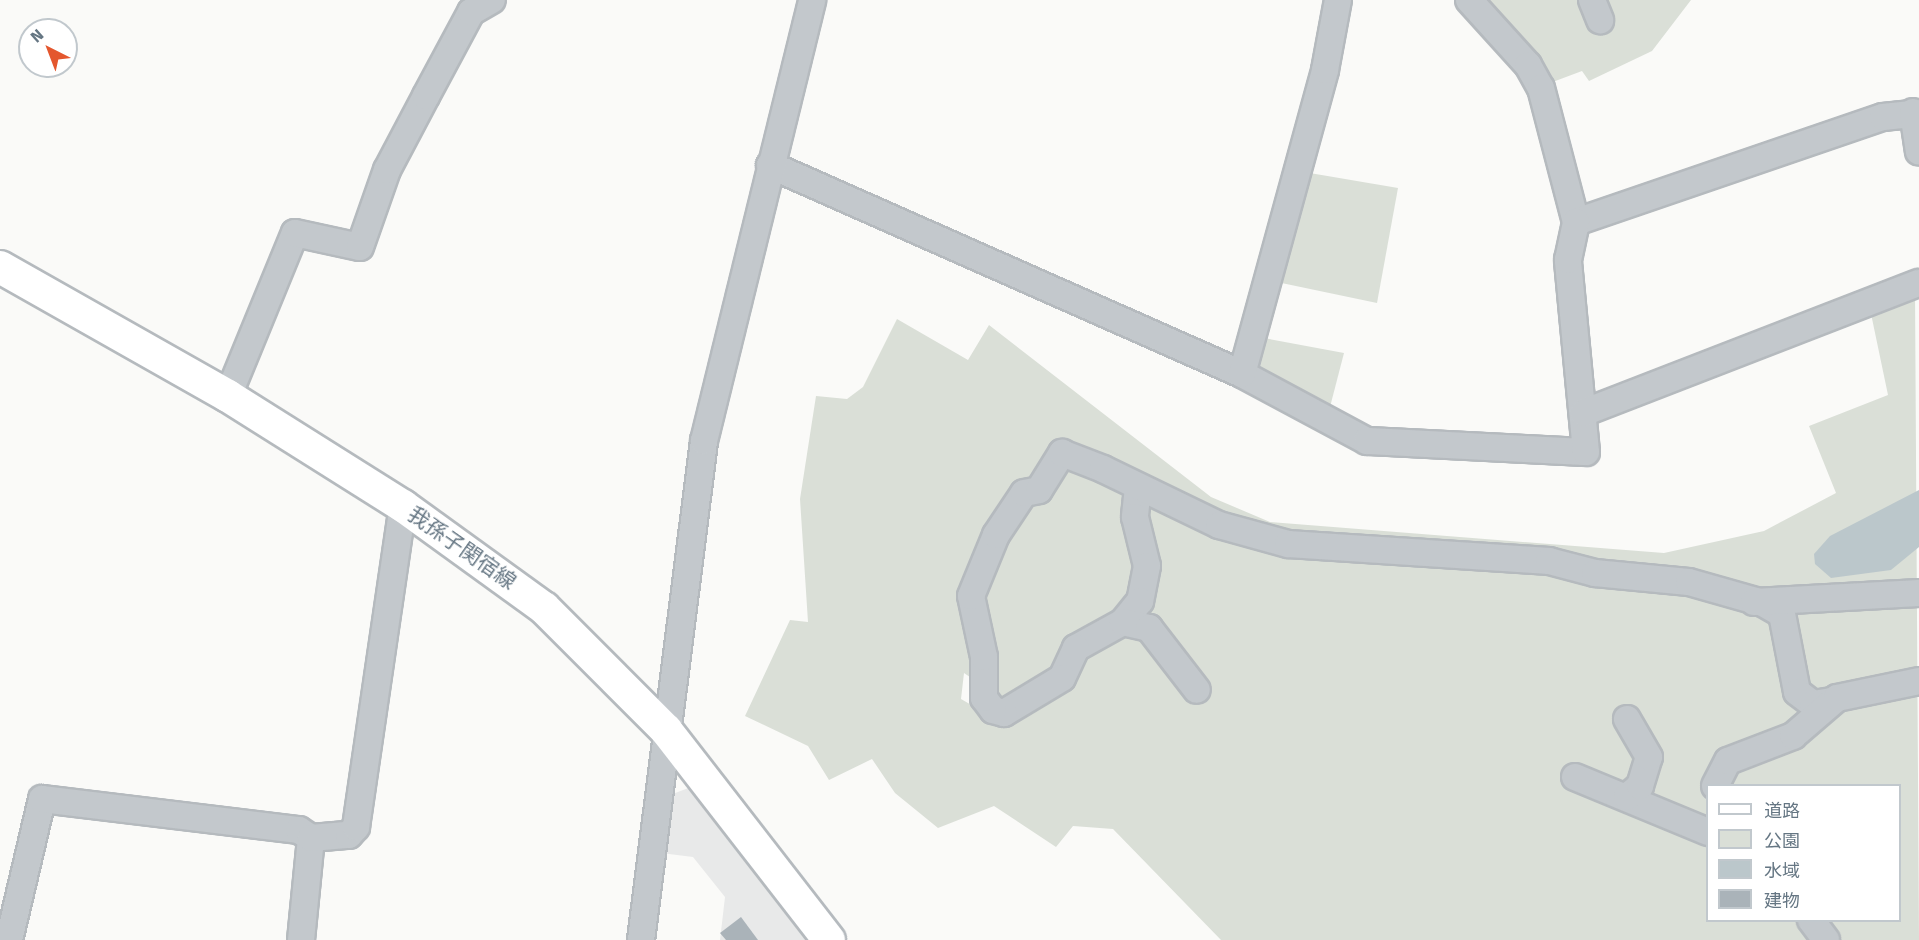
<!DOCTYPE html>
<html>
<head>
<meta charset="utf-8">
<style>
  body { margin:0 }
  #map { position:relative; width:1919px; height:940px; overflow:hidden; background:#fafaf8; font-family:"Fira Sans","Noto Sans JP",sans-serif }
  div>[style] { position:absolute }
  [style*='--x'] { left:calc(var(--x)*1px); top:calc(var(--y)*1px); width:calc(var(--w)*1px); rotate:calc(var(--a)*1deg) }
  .built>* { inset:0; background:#e8e9e9 }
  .green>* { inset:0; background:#dadfd7 }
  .water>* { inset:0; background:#bbc7cb }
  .building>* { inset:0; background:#aab3b9 }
  .roads { filter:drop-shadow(2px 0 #b5babe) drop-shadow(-2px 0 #b5babe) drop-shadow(0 2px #b5babe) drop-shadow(0 -2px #b5babe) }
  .minor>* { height:26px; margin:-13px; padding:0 13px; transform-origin:13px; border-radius:13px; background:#c3c8cc }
  .major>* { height:32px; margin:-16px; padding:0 16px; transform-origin:16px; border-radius:16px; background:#fff }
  span { translate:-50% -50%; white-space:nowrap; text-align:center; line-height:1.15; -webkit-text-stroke:6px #fff; paint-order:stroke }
  .street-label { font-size:21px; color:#657683 }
  .legend { position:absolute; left:1706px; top:784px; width:195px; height:138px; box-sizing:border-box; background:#fff; border:2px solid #c1c8cd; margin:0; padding:8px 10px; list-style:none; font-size:18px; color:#657683 }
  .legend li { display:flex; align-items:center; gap:12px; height:30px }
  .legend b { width:30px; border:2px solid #c1c8cd }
  .north { position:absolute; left:18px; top:18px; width:60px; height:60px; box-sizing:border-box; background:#fff; border:2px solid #c1c8cd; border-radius:50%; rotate:318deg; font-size:16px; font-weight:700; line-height:24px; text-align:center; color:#657683 }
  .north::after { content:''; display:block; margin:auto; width:21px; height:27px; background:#e4572e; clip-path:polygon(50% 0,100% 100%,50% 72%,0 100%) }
</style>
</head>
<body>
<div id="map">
  <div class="built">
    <div style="clip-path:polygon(691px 787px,726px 832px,807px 940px,720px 940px,725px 897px,693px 857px,661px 853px,670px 795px)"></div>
  </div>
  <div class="green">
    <div style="clip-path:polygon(1482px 0,1691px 0,1652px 51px,1589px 81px,1582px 71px,1550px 83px)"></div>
    <div style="clip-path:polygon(1298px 171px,1398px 188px,1377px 303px,1272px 281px)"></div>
    <div style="clip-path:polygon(evenodd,1915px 291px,1919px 940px,1221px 940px,1113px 829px,1073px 826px,1056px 847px,994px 806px,938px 828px,895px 793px,872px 759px,829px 780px,808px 746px,745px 716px,790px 620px,808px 622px,800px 499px,816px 396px,847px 399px,863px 387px,897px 319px,968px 360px,989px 325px,1211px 497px,1270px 522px,1664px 553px,1764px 531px,1836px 493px,1809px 426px,1888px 395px,1870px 309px,1915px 291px,964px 673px,989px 690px,999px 721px,961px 699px,964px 673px,1915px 291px,1708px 786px,1900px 786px,1900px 920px,1708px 920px,1708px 786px)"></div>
    <div style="clip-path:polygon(1258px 337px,1344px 353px,1330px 407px,1254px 376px)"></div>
  </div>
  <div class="water">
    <div style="clip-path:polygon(1919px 490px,1919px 547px,1891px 570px,1831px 578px,1815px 564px,1814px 554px,1830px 536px)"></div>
  </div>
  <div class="building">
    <div style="clip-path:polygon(741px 917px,758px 940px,726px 940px,720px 933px)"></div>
  </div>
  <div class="roads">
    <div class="minor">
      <div style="--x:1469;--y:0;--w:88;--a:47.8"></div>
      <div style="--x:1528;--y:65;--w:26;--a:61"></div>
      <div style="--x:1541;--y:88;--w:138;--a:75.4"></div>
      <div style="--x:1576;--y:222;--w:324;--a:-18.9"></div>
      <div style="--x:1883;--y:117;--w:36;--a:-6"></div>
      <div style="--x:1592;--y:0;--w:22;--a:68"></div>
      <div style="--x:1913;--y:112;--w:40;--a:81.5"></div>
      <div style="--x:770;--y:165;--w:516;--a:23.88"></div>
      <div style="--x:1242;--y:374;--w:142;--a:28.2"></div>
      <div style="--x:1367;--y:441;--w:219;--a:2.9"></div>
      <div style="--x:1586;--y:452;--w:193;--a:-95.4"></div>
      <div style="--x:1568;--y:260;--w:39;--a:-78"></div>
      <div style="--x:1242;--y:374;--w:315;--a:-74.7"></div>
      <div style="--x:1325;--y:70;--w:71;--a:-79.5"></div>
      <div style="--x:228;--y:396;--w:176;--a:-67.7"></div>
      <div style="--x:295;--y:233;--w:66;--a:12.2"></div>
      <div style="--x:360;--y:247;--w:82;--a:-70.7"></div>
      <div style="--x:387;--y:170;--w:84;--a:-62.2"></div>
      <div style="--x:426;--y:96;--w:95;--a:-61.8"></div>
      <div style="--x:471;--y:12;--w:24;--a:-30"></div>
      <div style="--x:1583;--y:413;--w:360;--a:-21.2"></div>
      <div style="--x:1138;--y:487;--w:30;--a:96"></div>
      <div style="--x:1135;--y:517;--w:50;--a:76.2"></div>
      <div style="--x:1147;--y:566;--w:36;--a:101"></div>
      <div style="--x:1140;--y:601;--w:27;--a:129"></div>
      <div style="--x:1123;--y:622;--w:54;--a:151"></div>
      <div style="--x:1076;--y:648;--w:33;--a:115"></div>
      <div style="--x:1062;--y:678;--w:68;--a:148.9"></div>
      <div style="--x:1004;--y:713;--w:11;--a:-165"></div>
      <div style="--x:993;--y:710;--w:15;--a:-127"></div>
      <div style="--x:984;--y:698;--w:41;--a:-90"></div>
      <div style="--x:984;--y:657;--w:62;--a:-102"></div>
      <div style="--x:971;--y:596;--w:66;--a:-67.7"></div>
      <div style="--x:996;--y:535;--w:50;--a:-56.3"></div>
      <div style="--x:1024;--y:493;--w:15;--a:-11"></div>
      <div style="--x:1039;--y:490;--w:44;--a:-58.1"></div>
      <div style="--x:1062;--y:453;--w:44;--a:21.3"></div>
      <div style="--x:1103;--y:469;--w:129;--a:25.8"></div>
      <div style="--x:1219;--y:525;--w:72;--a:15.4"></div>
      <div style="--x:1288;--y:544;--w:262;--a:3.7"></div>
      <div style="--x:1549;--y:561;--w:48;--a:14.6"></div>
      <div style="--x:1595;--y:573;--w:94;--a:5.5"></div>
      <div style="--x:1689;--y:582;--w:77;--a:15.8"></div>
      <div style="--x:1763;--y:603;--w:22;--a:30"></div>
      <div style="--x:1782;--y:614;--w:79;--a:79.1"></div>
      <div style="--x:1797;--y:692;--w:20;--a:37"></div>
      <div style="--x:1813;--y:704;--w:20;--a:-9"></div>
      <div style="--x:1754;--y:602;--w:165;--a:-3.1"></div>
      <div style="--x:1123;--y:622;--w:27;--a:13"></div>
      <div style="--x:1149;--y:628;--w:78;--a:52.3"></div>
      <div style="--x:1575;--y:777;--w:144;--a:22.5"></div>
      <div style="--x:1715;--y:786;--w:28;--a:-63"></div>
      <div style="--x:1728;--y:761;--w:70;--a:-21"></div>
      <div style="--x:1793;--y:736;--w:58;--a:-40.8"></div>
      <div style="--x:1837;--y:698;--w:84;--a:-11.7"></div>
      <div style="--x:1627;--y:797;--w:17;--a:-40"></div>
      <div style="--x:1640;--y:786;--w:30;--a:-73"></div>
      <div style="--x:1649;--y:757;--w:44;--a:-120.1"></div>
      <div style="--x:1811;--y:920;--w:25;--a:53"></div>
      <div style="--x:9;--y:940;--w:145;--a:-76.8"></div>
      <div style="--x:42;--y:799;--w:259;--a:6.9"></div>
      <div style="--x:299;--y:830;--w:14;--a:34"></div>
      <div style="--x:301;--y:940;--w:102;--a:-84.4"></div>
      <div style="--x:311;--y:838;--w:38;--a:-5"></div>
      <div style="--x:349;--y:835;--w:11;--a:-49"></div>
      <div style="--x:356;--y:827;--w:324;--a:-81.7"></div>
      <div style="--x:641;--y:940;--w:503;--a:-82.8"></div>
      <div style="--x:704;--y:441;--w:454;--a:-76.2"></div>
    </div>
    <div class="major">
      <div style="--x:0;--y:267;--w:262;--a:29.5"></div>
      <div style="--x:228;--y:396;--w:207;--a:32.2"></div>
      <div style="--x:403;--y:506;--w:174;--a:35.9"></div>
      <div style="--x:544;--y:608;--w:173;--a:45"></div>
      <div style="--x:666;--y:730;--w:266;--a:52.2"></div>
    </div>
  </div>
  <div class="street-label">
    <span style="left:462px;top:548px;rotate:35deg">我孫子関宿線</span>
  </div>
  <ul class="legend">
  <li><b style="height:8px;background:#fff"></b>道路</li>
  <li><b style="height:16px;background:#dadfd7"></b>公園</li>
  <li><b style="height:16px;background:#bbc7cb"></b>水域</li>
  <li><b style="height:16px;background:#aab3b9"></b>建物</li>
  </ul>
  <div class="north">N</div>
</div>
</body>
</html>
